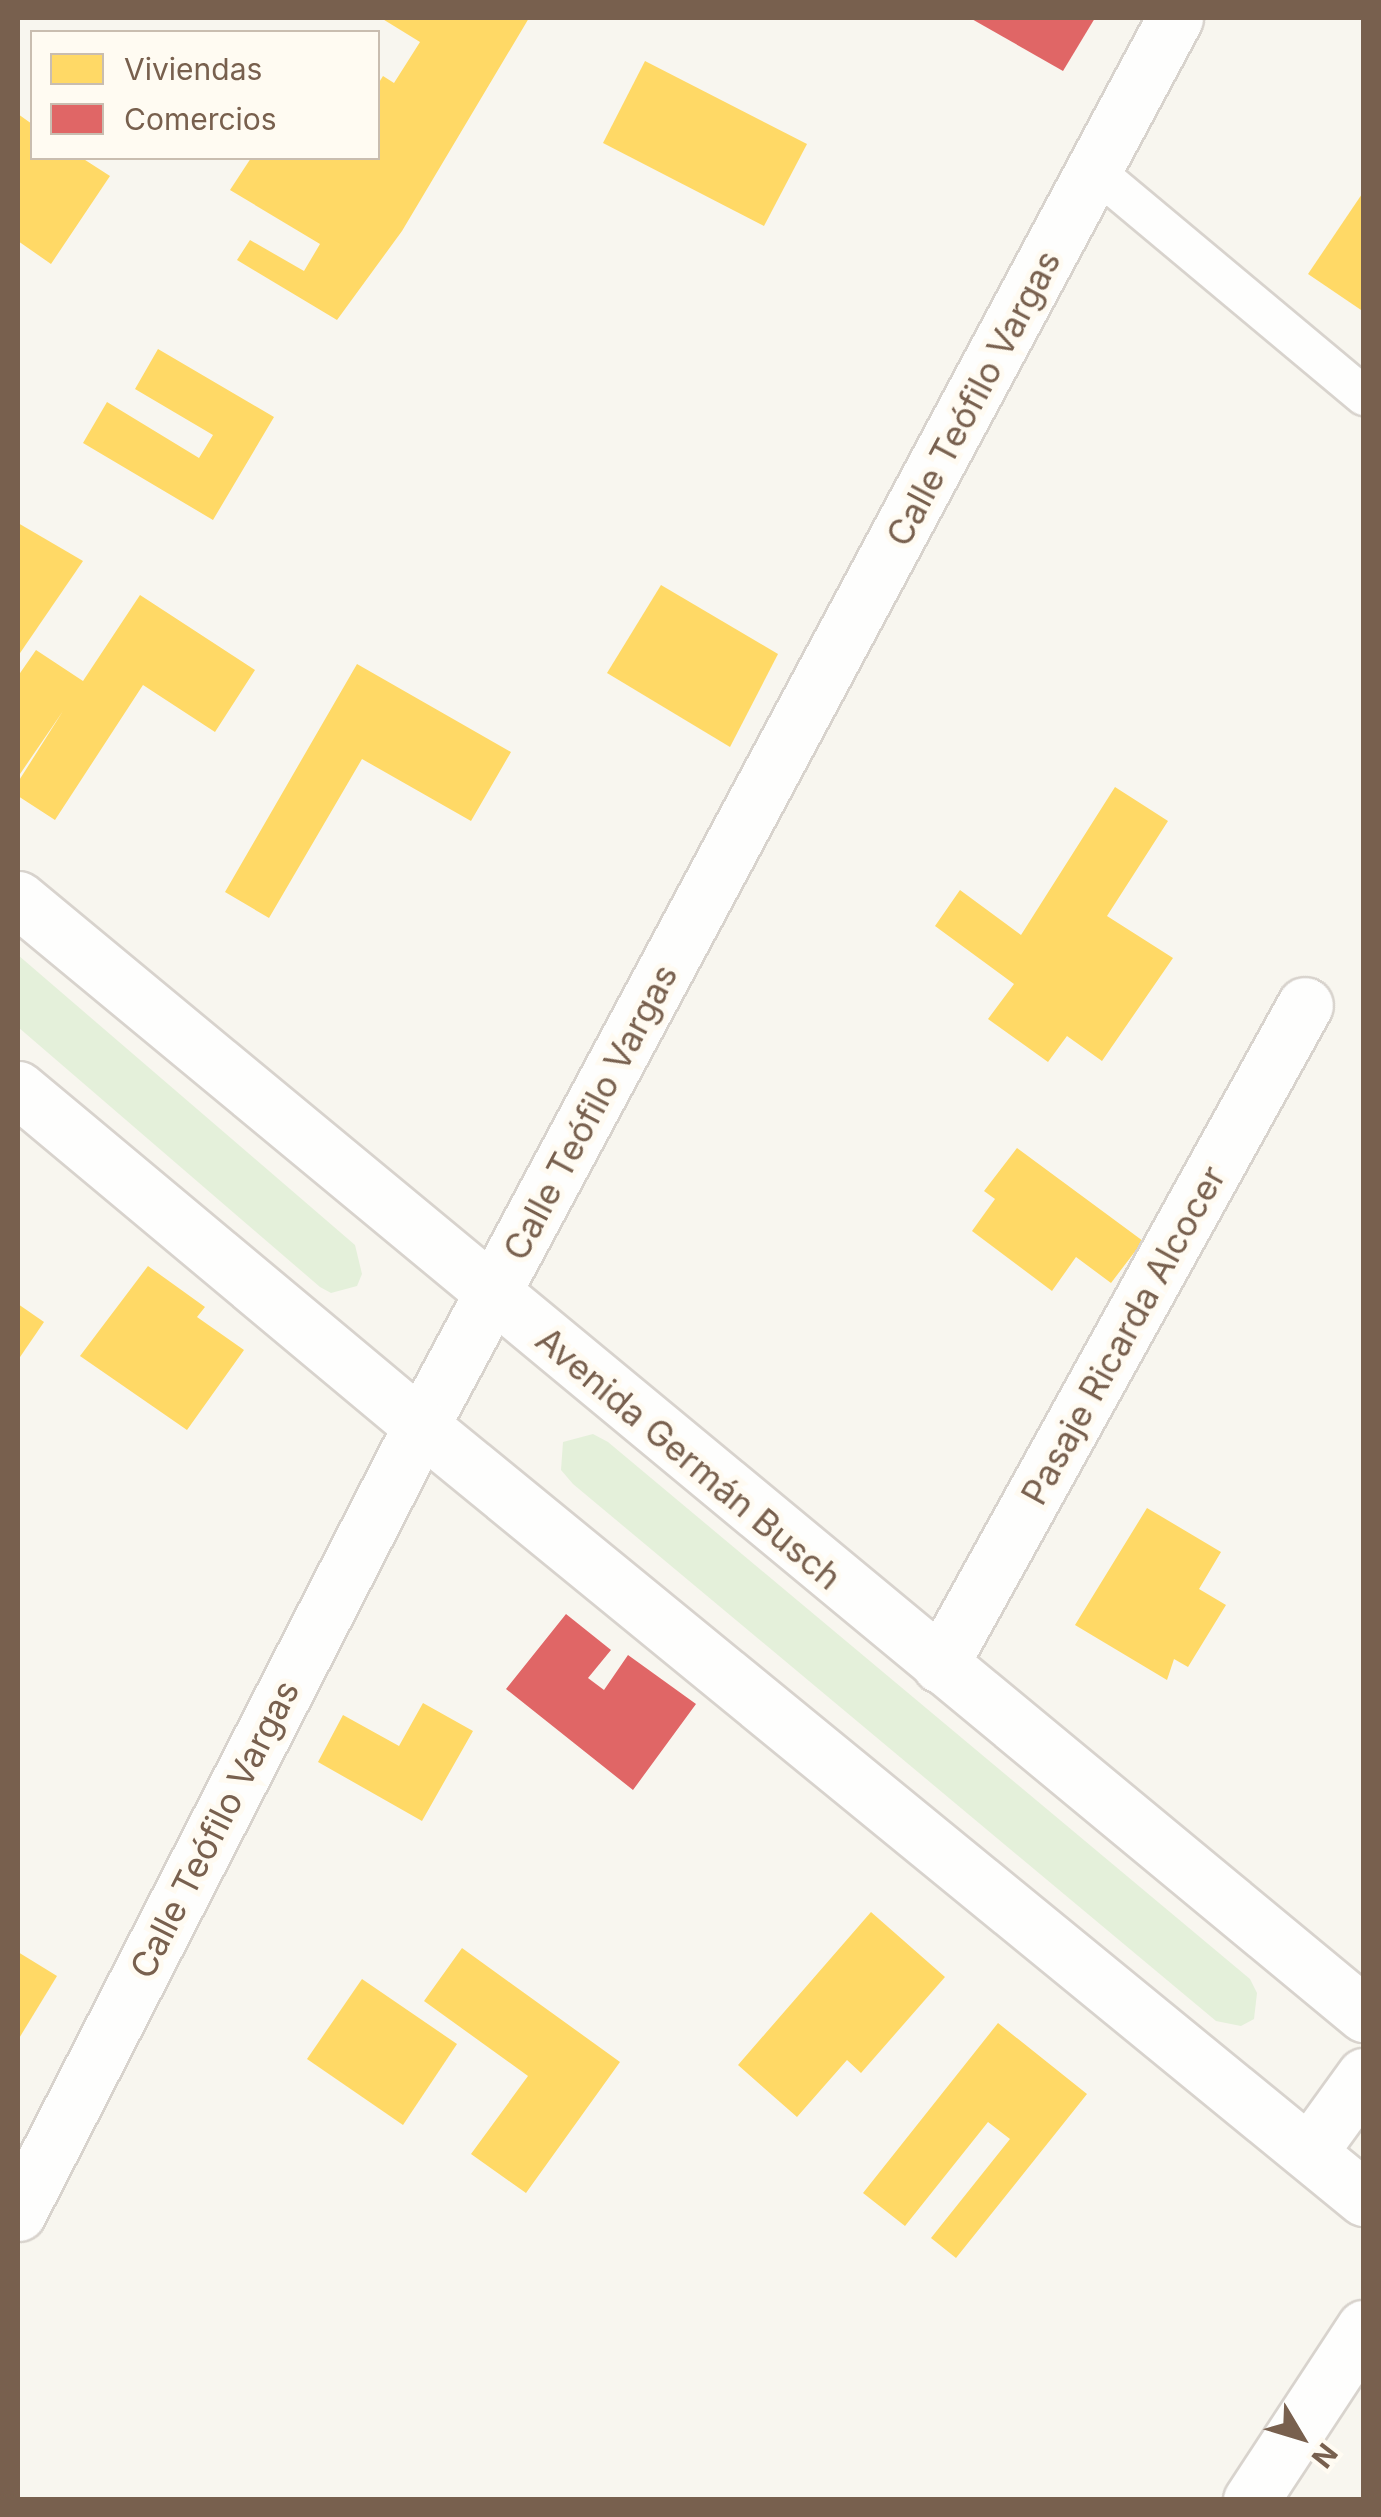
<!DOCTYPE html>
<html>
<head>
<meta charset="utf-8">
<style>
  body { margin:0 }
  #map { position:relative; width:1381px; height:2517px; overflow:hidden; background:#f8f6ef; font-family:Inter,sans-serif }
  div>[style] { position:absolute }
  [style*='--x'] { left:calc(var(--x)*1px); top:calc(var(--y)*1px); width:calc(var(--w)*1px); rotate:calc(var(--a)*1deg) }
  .green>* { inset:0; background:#e4f0da }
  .homes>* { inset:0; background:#ffd966 }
  .shops>* { inset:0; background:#e06666 }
  .roads { filter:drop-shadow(2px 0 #d8d3cd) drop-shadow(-2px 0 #d8d3cd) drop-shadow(0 2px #d8d3cd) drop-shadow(0 -2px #d8d3cd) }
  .service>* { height:38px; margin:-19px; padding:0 19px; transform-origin:19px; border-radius:19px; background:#fefefd }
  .minor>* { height:55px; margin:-27.5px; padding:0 27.5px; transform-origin:27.5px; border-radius:27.5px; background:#fefefd }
  .secondary>* { height:55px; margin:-27.5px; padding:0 27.5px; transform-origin:27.5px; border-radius:27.5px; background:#fefefd }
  span { translate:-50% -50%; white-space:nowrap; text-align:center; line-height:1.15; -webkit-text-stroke:10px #fffbf2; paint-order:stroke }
  .street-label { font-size:35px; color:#78604e }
  .frame { position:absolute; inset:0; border:20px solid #78604e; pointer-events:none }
  .legend { position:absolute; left:30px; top:30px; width:350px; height:130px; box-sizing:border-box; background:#fffbf2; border:2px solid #c9bdb0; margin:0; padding:12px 18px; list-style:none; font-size:30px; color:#78604e }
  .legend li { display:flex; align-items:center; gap:20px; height:50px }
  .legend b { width:50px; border:2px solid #c9bdb0 }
  .north { position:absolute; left:1251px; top:2387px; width:100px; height:100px; -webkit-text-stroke:8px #fffbf2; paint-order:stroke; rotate:128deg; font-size:28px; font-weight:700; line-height:40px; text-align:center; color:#78604e }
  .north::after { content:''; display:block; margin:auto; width:35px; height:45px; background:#78604e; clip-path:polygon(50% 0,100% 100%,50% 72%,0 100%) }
</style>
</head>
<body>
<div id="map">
  <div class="green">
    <div style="clip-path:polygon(18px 955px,355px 1245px,362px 1274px,357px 1286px,331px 1293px,320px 1287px,18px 1027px)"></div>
    <div style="clip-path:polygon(593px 1434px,608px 1442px,1250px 1979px,1257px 1993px,1254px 2019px,1241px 2026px,1216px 2021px,573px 1484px,561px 1470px,563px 1442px)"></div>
  </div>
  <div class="homes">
    <div style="clip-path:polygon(381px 18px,529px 18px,402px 231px,337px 320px,237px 260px,250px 240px,304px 271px,320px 244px,230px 190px,251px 158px,378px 158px,378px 84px,383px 76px,394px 83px,420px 42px)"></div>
    <div style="clip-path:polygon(645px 61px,807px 144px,764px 226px,603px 143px)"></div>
    <div style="clip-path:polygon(18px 114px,32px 124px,32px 158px,82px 158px,110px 176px,51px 264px,18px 241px)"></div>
    <div style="clip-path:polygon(1364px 191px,1364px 312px,1308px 274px)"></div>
    <div style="clip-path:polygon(158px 349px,274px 417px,213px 520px,83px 443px,107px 402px,199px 458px,213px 435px,135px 389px)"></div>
    <div style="clip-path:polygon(18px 523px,83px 561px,18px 656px)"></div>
    <div style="clip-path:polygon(661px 585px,778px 654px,730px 747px,607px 673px)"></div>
    <div style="clip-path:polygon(140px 595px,255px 670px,215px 732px,143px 685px,55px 820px,18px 796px,18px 782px,63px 711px,18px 777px,18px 676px,36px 650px,83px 681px)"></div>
    <div style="clip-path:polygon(357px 664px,511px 752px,471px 821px,362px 759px,269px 918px,225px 892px)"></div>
    <div style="clip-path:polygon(1115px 787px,1168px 821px,1107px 916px,1173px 958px,1102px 1061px,1067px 1036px,1048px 1062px,988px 1019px,1014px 984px,935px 926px,960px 890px,1021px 935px)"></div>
    <div style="clip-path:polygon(1017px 1148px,1143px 1241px,1111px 1283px,1076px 1257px,1052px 1291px,972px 1231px,995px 1199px,984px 1191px)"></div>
    <div style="clip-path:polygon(148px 1266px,205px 1307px,197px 1317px,244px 1350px,187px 1430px,80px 1356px)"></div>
    <div style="clip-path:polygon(18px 1304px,44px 1322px,18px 1360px)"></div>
    <div style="clip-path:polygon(1147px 1508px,1221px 1552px,1199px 1589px,1226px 1605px,1188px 1667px,1174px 1659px,1167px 1680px,1075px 1625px)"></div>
    <div style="clip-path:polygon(423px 1703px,473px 1731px,422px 1821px,318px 1762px,343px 1715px,399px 1746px)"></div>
    <div style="clip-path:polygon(871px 1912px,945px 1977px,861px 2073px,847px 2060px,797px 2117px,738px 2065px)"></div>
    <div style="clip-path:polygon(462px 1948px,620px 2062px,526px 2193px,471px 2154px,528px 2076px,424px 2001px)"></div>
    <div style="clip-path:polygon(18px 1952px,57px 1976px,18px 2040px)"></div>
    <div style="clip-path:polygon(362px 1979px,457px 2044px,403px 2125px,307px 2059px)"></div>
    <div style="clip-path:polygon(998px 2023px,1087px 2094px,956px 2258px,931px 2238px,1010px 2139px,988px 2122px,905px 2226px,863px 2193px)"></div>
  </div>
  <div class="shops">
    <div style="clip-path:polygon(970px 18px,1095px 18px,1063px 71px)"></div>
    <div style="clip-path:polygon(566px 1614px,611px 1650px,588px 1678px,604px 1690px,628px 1655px,696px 1704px,633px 1790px,506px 1689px)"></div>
  </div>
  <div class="roads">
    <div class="service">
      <div style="--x:1095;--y:171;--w:351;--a:39.9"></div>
    </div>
    <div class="minor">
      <div style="--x:940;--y:1665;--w:754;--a:-61.06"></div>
      <div style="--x:1309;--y:2152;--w:94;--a:-54.1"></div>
      <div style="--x:18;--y:2213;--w:884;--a:-62.88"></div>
      <div style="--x:421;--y:1426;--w:1597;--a:-61.83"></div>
      <div style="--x:1251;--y:2500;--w:206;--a:-56.7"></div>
    </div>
    <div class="secondary">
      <div style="--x:18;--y:899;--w:1748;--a:39.64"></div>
      <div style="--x:18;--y:1089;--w:525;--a:39.9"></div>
      <div style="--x:421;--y:1426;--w:1219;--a:39.31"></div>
    </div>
  </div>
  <div class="street-label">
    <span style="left:973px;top:398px;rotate:-62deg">Calle Teófilo Vargas</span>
    <span style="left:590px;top:1112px;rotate:-62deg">Calle Teófilo Vargas</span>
    <span style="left:1123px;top:1335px;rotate:-61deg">Pasaje Ricarda Alcocer</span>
    <span style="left:689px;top:1458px;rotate:40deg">Avenida Germán Busch</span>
    <span style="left:214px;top:1829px;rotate:-63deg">Calle Teófilo Vargas</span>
  </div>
  <div class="frame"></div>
  <ul class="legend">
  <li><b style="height:28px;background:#ffd966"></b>Viviendas</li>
  <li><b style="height:28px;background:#e06666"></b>Comercios</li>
  </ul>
  <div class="north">N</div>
</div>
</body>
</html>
